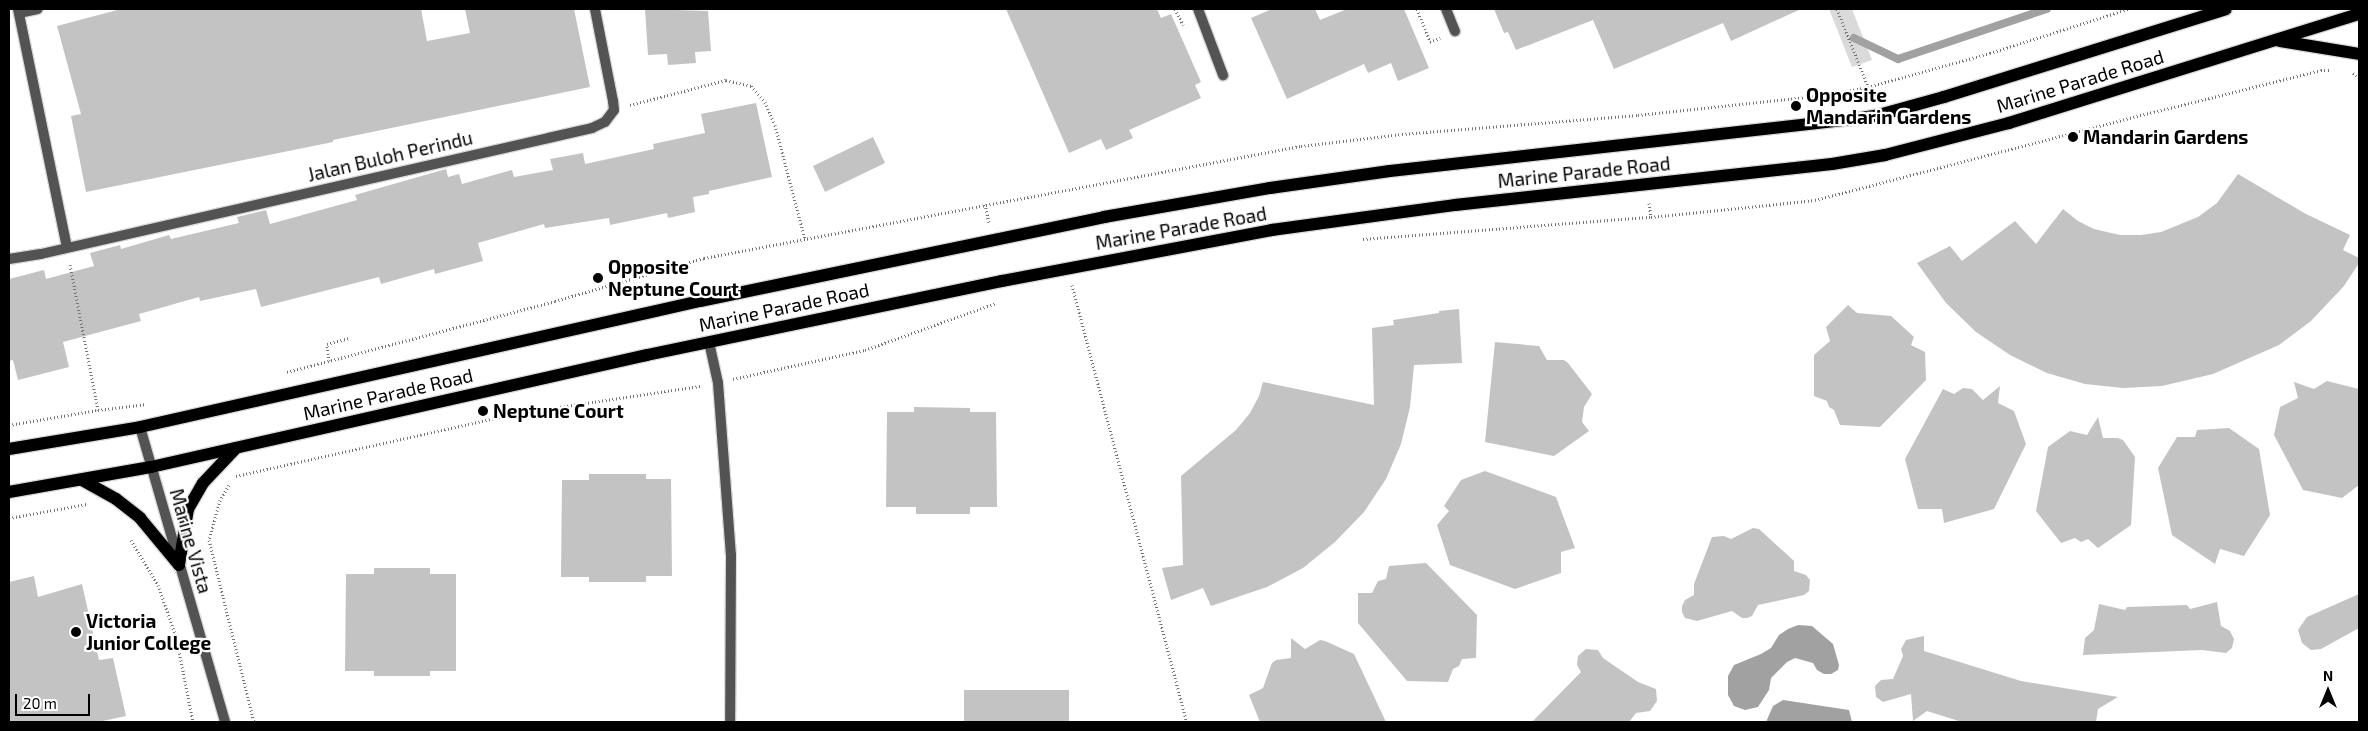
<!DOCTYPE html>
<html>
<head>
<meta charset="utf-8">
<style>
  body { margin:0 }
  #map { position:relative; width:2368px; height:731px; overflow:hidden; background:#fff; font-family:"Exo 2",sans-serif }
  div>[style] { position:absolute }
  [style*='--x'] { left:calc(var(--x)*1px); top:calc(var(--y)*1px); width:calc(var(--w)*1px); rotate:calc(var(--a)*1deg) }
  .green>* { inset:0; background:#dadada }
  .water>* { inset:0; background:#a1a1a1 }
  .stream>* { height:8px; margin:-4px; padding:0 4px; transform-origin:4px; border-radius:4px; background:#a1a1a1 }
  .building>* { inset:0; background:#c3c3c3 }
  .path>* { height:3px; margin-top:-1.5px; transform-origin:0; background:repeating-linear-gradient(90deg,#757575 0 1px,transparent 0 3.5px) }
  .roads { filter:drop-shadow(1px 0 #dbdbdb) drop-shadow(-1px 0 #dbdbdb) drop-shadow(0 1px #dbdbdb) drop-shadow(0 -1px #dbdbdb) }
  .service>* { height:10px; margin:-5px; padding:0 5px; transform-origin:5px; border-radius:5px; background:#535353 }
  .minor>* { height:10px; margin:-5px; padding:0 5px; transform-origin:5px; border-radius:5px; background:#535353 }
  .tertiary>* { height:10px; margin:-5px; padding:0 5px; transform-origin:5px; border-radius:5px; background:#535353 }
  .primary>* { height:12px; margin:-6px; padding:0 6px; transform-origin:6px; border-radius:6px; background:#000 }
  .dots>* { width:14px; height:14px; translate:-50% -50%; box-sizing:border-box; border:2px solid #fff; border-radius:50% }
  span { translate:-50% -50%; white-space:nowrap; text-align:center; line-height:1.15; -webkit-text-stroke:4.5px #fff; paint-order:stroke }
  .street-label { font-size:19px; color:#000 }
  .poi-label { font-size:19px; color:#000; font-weight:700 }
  .left { translate:0 -50%; text-align:left }
  .frame { position:absolute; inset:0; border:10px solid #000; pointer-events:none }
  .north { position:absolute; left:2303px; top:666px; width:50px; height:50px; -webkit-text-stroke:4px #fff; paint-order:stroke; rotate:0deg; font-size:14px; font-weight:700; line-height:20px; text-align:center; color:#000 }
  .north::after { content:''; display:block; margin:auto; width:18px; height:22px; background:#000; clip-path:polygon(50% 0,100% 100%,50% 72%,0 100%) }
  .scale { position:absolute; left:15px; top:694px; width:75px; height:22px; box-sizing:border-box; border:2px solid #000; border-top:0; padding-left:6px; font-size:15px; line-height:18px; white-space:nowrap; color:#000; -webkit-text-stroke:4px #fff; paint-order:stroke }
</style>
</head>
<body>
<div id="map">
  <div class="green">
    <div style="clip-path:polygon(1829px 9px,1852px 9px,1872px 60px,1852px 67px)"></div>
  </div>
  <div class="water">
    <div style="clip-path:polygon(1798px 625px,1812px 626px,1833px 644px,1839px 665px,1838px 670px,1831px 674px,1824px 674px,1817px 670px,1813px 663px,1795px 658px,1787px 662px,1771px 678px,1769px 690px,1758px 707px,1745px 710px,1734px 706px,1728px 695px,1728px 676px,1734px 665px,1761px 654px,1771px 648px,1779px 635px,1788px 629px)"></div>
    <div style="clip-path:polygon(1783px 700px,1849px 710px,1852px 722px,1766px 722px,1773px 706px)"></div>
  </div>
  <div class="stream">
    <div style="--x:1854;--y:38;--w:49;--a:25.5"></div>
    <div style="--x:1898;--y:59;--w:157;--a:-18.6"></div>
  </div>
  <div class="building">
    <div style="clip-path:polygon(121px 9px,421px 9px,427px 41px,470px 33px,465px 9px,574px 9px,590px 87px,333px 140px,333px 142px,86px 192px,71px 116px,81px 114px,57px 26px)"></div>
    <div style="clip-path:polygon(645px 9px,708px 11px,711px 51px,695px 52px,696px 63px,668px 65px,667px 54px,648px 55px)"></div>
    <div style="clip-path:polygon(1006px 9px,1157px 9px,1161px 18px,1171px 14px,1201px 82px,1195px 85px,1201px 98px,1129px 130px,1133px 138px,1106px 150px,1101px 139px,1069px 153px)"></div>
    <div style="clip-path:polygon(1272px 9px,1315px 9px,1320px 20px,1347px 9px,1404px 9px,1429px 68px,1398px 81px,1391px 63px,1368px 73px,1364px 64px,1287px 99px,1251px 18px)"></div>
    <div style="clip-path:polygon(1494px 9px,1801px 9px,1731px 41px,1723px 23px,1614px 69px,1593px 20px,1516px 50px,1508px 32px,1504px 33px)"></div>
    <div style="clip-path:polygon(756px 103px,772px 177px,709px 191px,709px 194px,693px 197px,695px 212px,668px 218px,667px 213px,610px 225px,609px 218px,545px 228px,544px 224px,478px 243px,483px 261px,435px 274px,434px 269px,381px 284px,379px 277px,261px 307px,256px 289px,200px 301px,199px 297px,139px 314px,141px 321px,63px 342px,69px 367px,18px 380px,13px 360px,9px 361px,9px 279px,44px 270px,46px 279px,94px 266px,90px 253px,120px 245px,121px 249px,169px 235px,171px 239px,239px 223px,237px 217px,266px 210px,270px 224px,357px 200px,355px 195px,446px 169px,448px 177px,459px 174px,462px 184px,512px 170px,514px 177px,553px 170px,550px 159px,583px 153px,585px 164px,654px 149px,653px 144px,705px 133px,701px 114px)"></div>
    <div style="clip-path:polygon(873px 137px,885px 163px,825px 192px,813px 166px)"></div>
    <div style="clip-path:polygon(2238px 174px,2306px 214px,2350px 235px,2343px 250px,2359px 258px,2359px 263px,2344px 286px,2311px 321px,2279px 345px,2213px 374px,2162px 386px,2123px 388px,2085px 384px,2047px 373px,2010px 355px,1976px 332px,1946px 303px,1917px 263px,1950px 246px,1962px 261px,2015px 221px,2036px 244px,2063px 209px,2078px 221px,2094px 229px,2120px 235px,2141px 235px,2161px 232px,2198px 217px,2217px 203px)"></div>
    <div style="clip-path:polygon(1848px 305px,1857px 313px,1891px 316px,1914px 337px,1911px 345px,1925px 352px,1926px 380px,1880px 427px,1840px 425px,1834px 410px,1829px 407px,1827px 401px,1814px 396px,1814px 355px,1830px 341px,1826px 327px)"></div>
    <div style="clip-path:polygon(1459px 309px,1462px 363px,1414px 365px,1410px 407px,1401px 444px,1386px 479px,1364px 512px,1335px 542px,1303px 568px,1267px 587px,1211px 606px,1203px 588px,1171px 600px,1162px 568px,1183px 565px,1181px 476px,1236px 430px,1250px 413px,1259px 396px,1263px 382px,1374px 405px,1372px 328px,1394px 325px,1393px 320px,1439px 313px,1439px 311px)"></div>
    <div style="clip-path:polygon(1495px 342px,1539px 346px,1547px 360px,1564px 360px,1568px 363px,1592px 394px,1584px 407px,1582px 422px,1589px 431px,1554px 456px,1485px 442px)"></div>
    <div style="clip-path:polygon(2327px 381px,2359px 389px,2359px 485px,2342px 498px,2303px 490px,2274px 435px,2280px 407px,2298px 398px,2294px 382px,2314px 389px)"></div>
    <div style="clip-path:polygon(2000px 386px,1998px 403px,2014px 411px,2026px 444px,1994px 509px,1944px 523px,1942px 509px,1918px 509px,1905px 459px,1943px 389px,1954px 394px,1963px 388px,1972px 389px,1983px 400px)"></div>
    <div style="clip-path:polygon(914px 407px,970px 408px,970px 412px,996px 412px,997px 507px,970px 507px,970px 514px,916px 514px,916px 507px,886px 507px,887px 412px,914px 412px)"></div>
    <div style="clip-path:polygon(2098px 417px,2103px 438px,2118px 438px,2123px 440px,2135px 457px,2131px 525px,2098px 548px,2088px 539px,2081px 542px,2075px 538px,2061px 543px,2036px 511px,2048px 447px,2070px 431px,2087px 435px)"></div>
    <div style="clip-path:polygon(2229px 428px,2259px 449px,2270px 515px,2244px 556px,2220px 549px,2215px 564px,2172px 535px,2158px 468px,2177px 437px,2195px 437px,2197px 430px)"></div>
    <div style="clip-path:polygon(1485px 471px,1556px 497px,1575px 548px,1561px 552px,1561px 573px,1515px 589px,1450px 565px,1437px 525px,1449px 511px,1444px 506px,1461px 480px)"></div>
    <div style="clip-path:polygon(589px 474px,646px 474px,646px 479px,671px 479px,672px 576px,646px 576px,646px 582px,589px 582px,589px 577px,561px 577px,562px 480px,589px 480px)"></div>
    <div style="clip-path:polygon(1753px 528px,1759px 529px,1794px 561px,1794px 571px,1806px 575px,1810px 580px,1809px 591px,1804px 595px,1758px 605px,1752px 616px,1747px 618px,1742px 618px,1732px 611px,1697px 621px,1685px 618px,1682px 612px,1682px 606px,1685px 600px,1694px 595px,1694px 584px,1712px 537px,1724px 536px,1731px 539px)"></div>
    <div style="clip-path:polygon(1426px 563px,1477px 615px,1476px 658px,1462px 659px,1459px 666px,1453px 669px,1448px 682px,1407px 681px,1358px 623px,1358px 593px,1372px 593px,1378px 581px,1386px 579px,1389px 566px)"></div>
    <div style="clip-path:polygon(374px 568px,430px 568px,430px 574px,456px 574px,456px 671px,430px 671px,430px 676px,374px 676px,374px 671px,345px 671px,346px 574px,374px 574px)"></div>
    <div style="clip-path:polygon(34px 576px,38px 597px,82px 584px,99px 660px,113px 658px,126px 716px,98px 722px,9px 722px,9px 582px)"></div>
    <div style="clip-path:polygon(2359px 594px,2359px 628px,2321px 649px,2311px 650px,2302px 643px,2298px 630px,2307px 617px)"></div>
    <div style="clip-path:polygon(2217px 602px,2221px 626px,2230px 631px,2234px 639px,2232px 648px,2226px 653px,2202px 650px,2083px 655px,2085px 638px,2094px 630px,2099px 604px,2125px 610px,2127px 607px,2187px 605px,2190px 609px)"></div>
    <div style="clip-path:polygon(1924px 636px,1924px 651px,2021px 681px,2118px 697px,2098px 709px,2096px 722px,1962px 722px,1927px 711px,1913px 721px,1911px 694px,1883px 702px,1876px 697px,1875px 686px,1881px 680px,1893px 679px,1903px 656px,1901px 649px,1906px 640px)"></div>
    <div style="clip-path:polygon(1291px 638px,1305px 649px,1320px 640px,1325px 641px,1354px 654px,1386px 722px,1260px 722px,1249px 695px,1263px 688px,1272px 663px,1276px 660px,1291px 658px)"></div>
    <div style="clip-path:polygon(1586px 649px,1598px 650px,1603px 658px,1638px 682px,1656px 689px,1657px 701px,1650px 711px,1636px 713px,1629px 722px,1532px 722px,1581px 672px,1577px 665px,1578px 656px)"></div>
    <div style="clip-path:polygon(964px 690px,1069px 690px,1069px 722px,964px 722px)"></div>
  </div>
  <div class="path">
    <div style="--x:1175;--y:9;--w:18;--a:63"></div>
    <div style="--x:1417;--y:9;--w:35;--a:68"></div>
    <div style="--x:1430;--y:42;--w:11;--a:-22"></div>
    <div style="--x:1837;--y:9;--w:97;--a:68.2"></div>
    <div style="--x:2353;--y:73;--w:7;--a:34"></div>
    <div style="--x:630;--y:105;--w:99;--a:-14.6"></div>
    <div style="--x:726;--y:80;--w:26;--a:13"></div>
    <div style="--x:751;--y:86;--w:21;--a:49"></div>
    <div style="--x:765;--y:102;--w:25;--a:67"></div>
    <div style="--x:775;--y:125;--w:118;--a:75.3"></div>
    <div style="--x:1649;--y:203;--w:14;--a:82"></div>
    <div style="--x:985;--y:204;--w:19;--a:78"></div>
    <div style="--x:1363;--y:239;--w:289;--a:-4.4"></div>
    <div style="--x:1651;--y:217;--w:165;--a:-5.9"></div>
    <div style="--x:1815;--y:200;--w:350;--a:-14.6"></div>
    <div style="--x:2154;--y:112;--w:172;--a:-14.1"></div>
    <div style="--x:2321;--y:70;--w:8;--a:0"></div>
    <div style="--x:1072;--y:285;--w:452;--a:75.3"></div>
    <div style="--x:329;--y:361;--w:17;--a:-97"></div>
    <div style="--x:327;--y:344;--w:24;--a:-15"></div>
    <div style="--x:287;--y:372;--w:277;--a:-14.8"></div>
    <div style="--x:555;--y:301;--w:155;--a:-16.1"></div>
    <div style="--x:704;--y:258;--w:607;--a:-10.63"></div>
    <div style="--x:1301;--y:146;--w:102;--a:-6.8"></div>
    <div style="--x:1402;--y:134;--w:237;--a:-4.6"></div>
    <div style="--x:1638;--y:115;--w:189;--a:-6.1"></div>
    <div style="--x:1826;--y:95;--w:43;--a:-10.8"></div>
    <div style="--x:1868;--y:87;--w:127;--a:-15.6"></div>
    <div style="--x:1990;--y:53;--w:145;--a:-17.7"></div>
    <div style="--x:733;--y:379;--w:135;--a:-12.4"></div>
    <div style="--x:865;--y:350;--w:139;--a:-19.7"></div>
    <div style="--x:98;--y:410;--w:49;--a:-7"></div>
    <div style="--x:9;--y:425;--w:90;--a:-9.6"></div>
    <div style="--x:98;--y:410;--w:148;--a:-100.9"></div>
    <div style="--x:236;--y:476;--w:290;--a:-12.6"></div>
    <div style="--x:519;--y:413;--w:183;--a:-8.5"></div>
    <div style="--x:229;--y:485;--w:17;--a:121"></div>
    <div style="--x:220;--y:500;--w:41;--a:105.4"></div>
    <div style="--x:209;--y:540;--w:187;--a:76.1"></div>
    <div style="--x:9;--y:518;--w:79;--a:-10.2"></div>
    <div style="--x:131;--y:540;--w:52;--a:59"></div>
    <div style="--x:158;--y:585;--w:54;--a:70.6"></div>
    <div style="--x:176;--y:636;--w:88;--a:78.8"></div>
  </div>
  <div class="roads">
    <div class="service">
      <div style="--x:709;--y:342;--w:42;--a:77.6"></div>
      <div style="--x:718;--y:383;--w:172;--a:85.7"></div>
      <div style="--x:731;--y:555;--w:167;--a:90.3"></div>
    </div>
    <div class="minor">
      <div style="--x:18;--y:9;--w:243;--a:78.4"></div>
      <div style="--x:1198;--y:9;--w:71;--a:69.3"></div>
      <div style="--x:1446;--y:9;--w:24;--a:68"></div>
      <div style="--x:19;--y:13;--w:19;--a:-12"></div>
      <div style="--x:9;--y:259;--w:32;--a:-9"></div>
      <div style="--x:41;--y:254;--w:565;--a:-12.88"></div>
      <div style="--x:592;--y:128;--w:14;--a:-25"></div>
      <div style="--x:605;--y:122;--w:15;--a:-53"></div>
      <div style="--x:614;--y:110;--w:9;--a:-96"></div>
      <div style="--x:613;--y:101;--w:94;--a:-101.1"></div>
    </div>
    <div class="tertiary">
      <div style="--x:140;--y:427;--w:307;--a:73.9"></div>
    </div>
    <div class="primary">
      <div style="--x:2280;--y:41;--w:80;--a:9.3"></div>
      <div style="--x:9;--y:449;--w:133;--a:-9.5"></div>
      <div style="--x:140;--y:427;--w:574;--a:-12.68"></div>
      <div style="--x:700;--y:301;--w:413;--a:-11.7"></div>
      <div style="--x:1104;--y:217;--w:169;--a:-9.9"></div>
      <div style="--x:1270;--y:188;--w:121;--a:-8.1"></div>
      <div style="--x:1390;--y:171;--w:461;--a:-6.4"></div>
      <div style="--x:1848;--y:120;--w:31;--a:-9"></div>
      <div style="--x:1879;--y:115;--w:67;--a:-15.5"></div>
      <div style="--x:1944;--y:97;--w:295;--a:-17.3"></div>
      <div style="--x:82;--y:480;--w:39;--a:29"></div>
      <div style="--x:116;--y:499;--w:31;--a:38"></div>
      <div style="--x:140;--y:518;--w:61;--a:50.3"></div>
      <div style="--x:9;--y:492;--w:144;--a:-10"></div>
      <div style="--x:151;--y:467;--w:508;--a:-12.72"></div>
      <div style="--x:647;--y:355;--w:363;--a:-11.8"></div>
      <div style="--x:1002;--y:281;--w:275;--a:-10.7"></div>
      <div style="--x:1272;--y:230;--w:185;--a:-7.8"></div>
      <div style="--x:1455;--y:205;--w:379;--a:-6.2"></div>
      <div style="--x:1832;--y:164;--w:54;--a:-9.6"></div>
      <div style="--x:1885;--y:155;--w:128;--a:-14.5"></div>
      <div style="--x:2009;--y:123;--w:367;--a:-17.3"></div>
      <div style="--x:179;--y:565;--w:57;--a:-80.9"></div>
      <div style="--x:188;--y:509;--w:30;--a:-60"></div>
      <div style="--x:203;--y:483;--w:48;--a:-46.7"></div>
    </div>
  </div>
  <div class="dots">
    <div style="left:1796px;top:106px;background:#000"></div>
    <div style="left:2073px;top:137px;background:#000"></div>
    <div style="left:598px;top:278px;background:#000"></div>
    <div style="left:483px;top:411px;background:#000"></div>
    <div style="left:76px;top:632px;background:#000"></div>
  </div>
  <div class="street-label">
    <span style="left:2080px;top:81px;rotate:-17deg">Marine Parade Road</span>
    <span style="left:390px;top:156px;rotate:-13deg">Jalan Buloh Perindu</span>
    <span style="left:1584px;top:172px;rotate:-6deg">Marine Parade Road</span>
    <span style="left:1181px;top:228px;rotate:-10deg">Marine Parade Road</span>
    <span style="left:784px;top:307px;rotate:-12deg">Marine Parade Road</span>
    <span style="left:388px;top:394px;rotate:-13deg">Marine Parade Road</span>
    <span style="left:191px;top:541px;rotate:74deg">Marine Vista</span>
  </div>
  <div class="poi-label">
    <span class="left" style="left:1806px;top:106px">Opposite<br>Mandarin Gardens</span>
    <span class="left" style="left:2083px;top:137px">Mandarin Gardens</span>
    <span class="left" style="left:608px;top:278px">Opposite<br>Neptune Court</span>
    <span class="left" style="left:493px;top:411px">Neptune Court</span>
    <span class="left" style="left:86px;top:632px">Victoria<br>Junior College</span>
  </div>
  <div class="frame"></div>
  <div class="north">N</div>
  <div class="scale">20 m</div>
</div>
</body>
</html>
